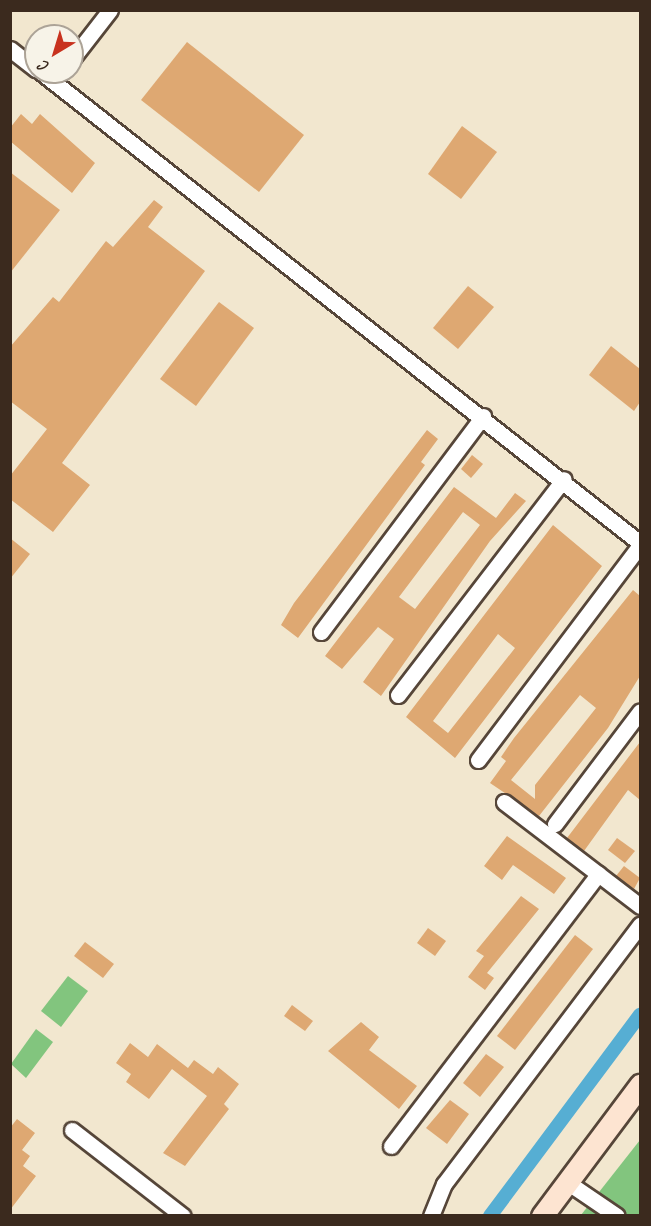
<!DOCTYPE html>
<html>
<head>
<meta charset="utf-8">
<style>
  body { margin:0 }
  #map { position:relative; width:651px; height:1226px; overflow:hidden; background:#f2e7cf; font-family:Caveat,sans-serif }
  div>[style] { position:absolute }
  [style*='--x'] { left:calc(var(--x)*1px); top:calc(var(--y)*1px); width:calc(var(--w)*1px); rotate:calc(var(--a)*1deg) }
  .green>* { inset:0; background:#82c57e }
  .canal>* { height:14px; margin:-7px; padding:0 7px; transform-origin:7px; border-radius:7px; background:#56aed3 }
  .building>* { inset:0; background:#dea872 }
  .roads { filter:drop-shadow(2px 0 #564639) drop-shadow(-2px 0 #564639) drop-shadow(0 2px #564639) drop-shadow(0 -2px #564639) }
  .street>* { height:15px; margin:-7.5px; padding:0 7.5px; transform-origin:7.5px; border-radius:7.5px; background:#fff }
  .secondary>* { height:21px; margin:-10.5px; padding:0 10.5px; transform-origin:10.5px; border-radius:10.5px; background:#fde4d1 }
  span { translate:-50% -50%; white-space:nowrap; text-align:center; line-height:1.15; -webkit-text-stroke:4.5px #f7f3e8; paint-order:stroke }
  .frame { position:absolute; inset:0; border:12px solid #3b2a1e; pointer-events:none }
  .north { position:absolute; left:24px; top:24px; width:60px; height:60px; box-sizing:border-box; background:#f7f3e8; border:2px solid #aca397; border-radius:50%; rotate:218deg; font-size:16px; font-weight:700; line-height:24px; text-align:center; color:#3b2a1e }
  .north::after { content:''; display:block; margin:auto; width:21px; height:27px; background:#c8321e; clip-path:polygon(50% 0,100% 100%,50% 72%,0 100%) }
</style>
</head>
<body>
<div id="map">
  <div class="green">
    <div style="clip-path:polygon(68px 976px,88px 991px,61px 1027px,41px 1011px)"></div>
    <div style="clip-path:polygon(36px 1029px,53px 1042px,26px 1078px,11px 1064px)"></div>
    <div style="clip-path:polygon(640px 1140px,640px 1215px,581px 1215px)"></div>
  </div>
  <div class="canal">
    <div style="--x:490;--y:1216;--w:251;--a:-53.3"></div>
  </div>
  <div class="building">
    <div style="clip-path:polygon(187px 42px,304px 135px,259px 192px,141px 100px)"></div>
    <div style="clip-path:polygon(21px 114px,32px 124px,40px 114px,95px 163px,72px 193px,10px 141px,10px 128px)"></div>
    <div style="clip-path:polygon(462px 126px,497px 152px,461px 199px,428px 174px)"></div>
    <div style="clip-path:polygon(10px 172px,60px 210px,10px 273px)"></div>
    <div style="clip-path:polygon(154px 200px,163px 207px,148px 227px,205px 271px,62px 463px,90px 485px,53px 532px,10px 499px,10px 476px,47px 429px,10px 401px,10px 347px,53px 297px,59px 302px,106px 241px,113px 247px)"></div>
    <div style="clip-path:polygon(468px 286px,494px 307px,458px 349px,433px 328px)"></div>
    <div style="clip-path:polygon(219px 302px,254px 328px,196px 406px,160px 379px)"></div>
    <div style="clip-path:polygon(611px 346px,640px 369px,640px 402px,634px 411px,589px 375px)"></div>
    <div style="clip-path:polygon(427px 430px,438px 439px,421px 462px,425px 465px,298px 638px,281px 625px,294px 603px)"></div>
    <div style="clip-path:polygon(472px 455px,483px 464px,471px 478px,461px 469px)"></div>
    <div style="clip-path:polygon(evenodd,454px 487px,496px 518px,515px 493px,526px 501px,490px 541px,381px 696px,363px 682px,394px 639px,378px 627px,342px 669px,325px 656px,454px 487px,463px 512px,480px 525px,415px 609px,399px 597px,463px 512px)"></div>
    <div style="clip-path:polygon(evenodd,553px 525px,602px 566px,455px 758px,406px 717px,553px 525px,498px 634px,515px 648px,448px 733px,433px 721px,498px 634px)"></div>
    <div style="clip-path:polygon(10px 538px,30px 554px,10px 579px)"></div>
    <div style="clip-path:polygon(evenodd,633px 590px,640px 596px,640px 676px,608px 728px,539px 816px,490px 783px,506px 761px,501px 757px,514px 738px,633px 590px,580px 695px,596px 708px,535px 785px,535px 799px,511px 780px,580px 695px)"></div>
    <div style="clip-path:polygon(640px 742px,640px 800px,628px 790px,584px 851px,567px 838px)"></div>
    <div style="clip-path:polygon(507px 836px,566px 878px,554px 894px,513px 865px,502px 880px,484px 866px)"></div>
    <div style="clip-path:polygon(617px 838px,635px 851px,625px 863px,608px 850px)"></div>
    <div style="clip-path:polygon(624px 866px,640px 878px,634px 889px,616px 876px)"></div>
    <div style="clip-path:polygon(521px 896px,539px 909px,487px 973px,494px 978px,485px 990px,468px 977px,484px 956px,476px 951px)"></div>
    <div style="clip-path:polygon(428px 928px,446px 941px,435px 956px,417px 943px)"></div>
    <div style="clip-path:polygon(575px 935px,593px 949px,515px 1050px,497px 1036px)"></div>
    <div style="clip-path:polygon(85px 942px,114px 964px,103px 978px,74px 956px)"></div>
    <div style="clip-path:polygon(292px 1005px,313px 1021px,305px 1031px,284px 1016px)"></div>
    <div style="clip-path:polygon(361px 1022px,379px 1037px,369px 1050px,417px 1086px,399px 1109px,328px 1051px)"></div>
    <div style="clip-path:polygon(130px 1043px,148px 1057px,157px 1044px,188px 1068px,194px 1060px,213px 1074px,218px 1067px,239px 1084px,224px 1104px,229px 1109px,185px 1166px,163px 1153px,207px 1096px,172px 1069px,149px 1099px,126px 1082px,131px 1074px,116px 1063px)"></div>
    <div style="clip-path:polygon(486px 1054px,504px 1067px,480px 1097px,463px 1083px)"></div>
    <div style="clip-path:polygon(450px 1100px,469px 1114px,447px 1144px,426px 1128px)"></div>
    <div style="clip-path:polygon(17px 1119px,35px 1133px,22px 1150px,30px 1156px,23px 1166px,36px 1176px,10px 1210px,10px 1128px)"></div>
  </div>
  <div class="roads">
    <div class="street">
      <div style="--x:10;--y:49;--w:33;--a:38"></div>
      <div style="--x:72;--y:59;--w:62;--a:-52.2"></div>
      <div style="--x:41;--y:72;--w:762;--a:38.18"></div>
      <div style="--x:321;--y:632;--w:270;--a:-53.1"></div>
      <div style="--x:398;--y:695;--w:272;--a:-52.5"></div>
      <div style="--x:478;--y:760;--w:269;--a:-53"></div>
      <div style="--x:504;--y:802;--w:171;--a:37.4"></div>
      <div style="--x:555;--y:824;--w:141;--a:-53"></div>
      <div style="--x:72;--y:1130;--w:140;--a:37.8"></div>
      <div style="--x:391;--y:1146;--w:342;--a:-52.7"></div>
      <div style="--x:567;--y:1182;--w:60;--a:34.2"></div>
      <div style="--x:431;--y:1216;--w:35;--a:-68"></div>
      <div style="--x:444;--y:1184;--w:325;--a:-52.9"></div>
    </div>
    <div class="secondary">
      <div style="--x:542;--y:1216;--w:164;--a:-53.2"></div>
    </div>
  </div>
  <div class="frame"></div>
  <div class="north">С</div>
</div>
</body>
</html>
